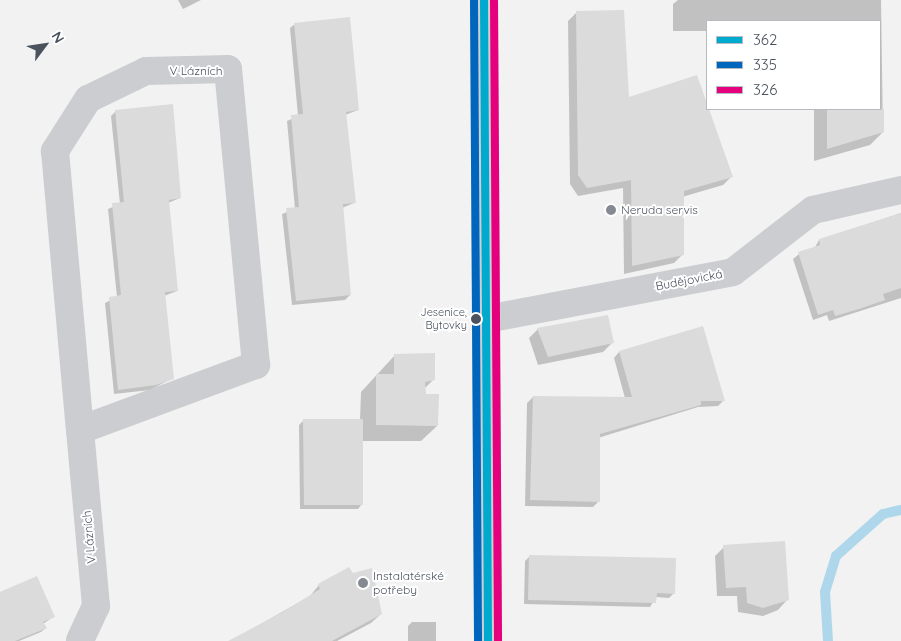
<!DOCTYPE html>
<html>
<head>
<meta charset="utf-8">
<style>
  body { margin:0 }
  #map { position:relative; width:901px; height:641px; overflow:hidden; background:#f2f2f2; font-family:Quicksand,sans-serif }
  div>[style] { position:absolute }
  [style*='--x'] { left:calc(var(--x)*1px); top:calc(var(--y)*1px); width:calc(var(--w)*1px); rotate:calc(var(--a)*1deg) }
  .shadow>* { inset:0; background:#0003 }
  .stream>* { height:10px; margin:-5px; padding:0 5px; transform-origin:5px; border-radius:5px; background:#afd7ec }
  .building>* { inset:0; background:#dbdbdc }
  .street>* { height:28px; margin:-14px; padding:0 14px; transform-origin:14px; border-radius:14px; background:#cccdd0 }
  .secondary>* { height:28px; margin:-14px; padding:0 14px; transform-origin:14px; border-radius:14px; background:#cdcfd2 }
  .bus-1>* { height:8px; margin:-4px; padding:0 4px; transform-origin:4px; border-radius:4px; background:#00a9ce }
  .bus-2>* { height:8px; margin:-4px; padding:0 4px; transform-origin:4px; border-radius:4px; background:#0065bd }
  .bus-3>* { height:8px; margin:-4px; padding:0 4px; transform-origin:4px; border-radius:4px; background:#e5007d }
  .dots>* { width:14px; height:14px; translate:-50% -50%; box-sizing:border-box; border:2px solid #fff; border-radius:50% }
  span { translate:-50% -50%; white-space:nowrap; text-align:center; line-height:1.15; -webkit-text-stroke:4px #fff; paint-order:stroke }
  .bus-label { font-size:11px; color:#4a525e }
  .right { translate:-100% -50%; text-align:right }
  .street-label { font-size:12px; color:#4a525e }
  .poi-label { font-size:12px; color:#4a525e }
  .left { translate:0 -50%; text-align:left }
  .legend { position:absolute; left:706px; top:20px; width:175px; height:90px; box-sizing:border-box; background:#fff; border:1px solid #b7babf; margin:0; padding:6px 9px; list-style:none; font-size:15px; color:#4a525e }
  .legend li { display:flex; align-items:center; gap:10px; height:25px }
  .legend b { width:25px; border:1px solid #b7babf }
  .north { position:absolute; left:20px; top:20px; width:50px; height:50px; -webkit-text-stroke:4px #fff; paint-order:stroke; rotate:59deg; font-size:14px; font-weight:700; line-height:20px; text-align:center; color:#4a525e }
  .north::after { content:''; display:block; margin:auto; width:18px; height:22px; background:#4a525e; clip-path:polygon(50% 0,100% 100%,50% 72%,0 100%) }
</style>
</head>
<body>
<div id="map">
  <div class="shadow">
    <div style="clip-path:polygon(178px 0,201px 0,183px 9px)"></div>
    <div style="clip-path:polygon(678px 0,881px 0,883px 132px,870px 145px,814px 161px,814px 109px,880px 109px,880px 21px,707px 21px,707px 31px,673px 31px,673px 4px)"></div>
    <div style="clip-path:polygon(577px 12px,628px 99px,732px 176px,723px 185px,682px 197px,683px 254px,674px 263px,624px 274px,623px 188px,578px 196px,570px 184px,568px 21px)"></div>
    <div style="clip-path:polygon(295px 24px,358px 110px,345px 115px,354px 203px,342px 208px,350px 295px,345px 300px,292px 305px,282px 214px,295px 209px,287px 121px,298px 116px,290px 28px)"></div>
    <div style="clip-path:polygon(116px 111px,180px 198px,168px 203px,177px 291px,164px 296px,173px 378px,150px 390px,114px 394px,105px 303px,117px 297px,108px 209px,120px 204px,111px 116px)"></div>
    <div style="clip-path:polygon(901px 213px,901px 298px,829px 321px,827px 315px,813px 320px,793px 259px,799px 254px,814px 249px,819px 240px)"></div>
    <div style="clip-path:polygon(538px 329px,612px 343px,603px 352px,538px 365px,529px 338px)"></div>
    <div style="clip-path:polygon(619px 352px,723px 401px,718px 406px,698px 407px,598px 438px,599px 501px,593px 507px,525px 506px,527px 403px,533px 397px,625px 398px,614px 358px)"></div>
    <div style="clip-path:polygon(395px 355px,434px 379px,424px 389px,437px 426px,421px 441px,362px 441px,362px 504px,358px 509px,300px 509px,299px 425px,304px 420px,360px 420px,361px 392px)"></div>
    <div style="clip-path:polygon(724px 547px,787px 600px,778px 610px,763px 616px,738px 612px,737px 596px,717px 596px,715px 556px)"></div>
    <div style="clip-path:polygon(530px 556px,674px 593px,669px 598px,656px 597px,650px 607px,524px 604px,525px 561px)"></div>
    <div style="clip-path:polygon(319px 585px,381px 614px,371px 623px,337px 641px,231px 641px,310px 596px)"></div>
    <div style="clip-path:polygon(0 594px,53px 617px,43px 624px,46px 628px,41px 632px,19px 641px,0 641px)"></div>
    <div style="clip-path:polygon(412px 622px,436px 622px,436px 641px,408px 641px,408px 626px)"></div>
  </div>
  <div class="stream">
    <div style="--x:828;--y:641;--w:49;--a:-93.5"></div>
    <div style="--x:825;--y:592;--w:38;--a:-73"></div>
    <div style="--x:836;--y:556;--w:63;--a:-41.8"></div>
    <div style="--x:883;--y:514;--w:18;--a:-13"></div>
  </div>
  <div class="building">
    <div style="clip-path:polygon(624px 10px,629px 97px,697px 75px,733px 177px,684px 191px,684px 255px,632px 266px,631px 180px,587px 188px,578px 175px,576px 11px)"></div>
    <div style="clip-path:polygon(350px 17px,359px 110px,346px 112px,356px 203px,343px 204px,351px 295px,296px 301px,286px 208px,299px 207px,291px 115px,303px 114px,294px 23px)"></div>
    <div style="clip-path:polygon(173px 104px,181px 198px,169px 200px,178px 291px,165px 292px,174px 379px,156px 385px,118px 390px,109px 297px,121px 295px,112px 203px,124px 202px,115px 110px)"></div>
    <div style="clip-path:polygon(827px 109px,884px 109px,884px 132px,827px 149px)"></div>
    <div style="clip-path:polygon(901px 213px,901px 288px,883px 294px,885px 300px,859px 309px,835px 316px,833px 310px,818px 315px,798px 252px,820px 245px,819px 239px)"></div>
    <div style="clip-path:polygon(608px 315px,614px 343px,548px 357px,537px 328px)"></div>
    <div style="clip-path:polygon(703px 326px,725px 401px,701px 401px,701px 405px,600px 434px,600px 502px,530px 500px,533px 396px,632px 397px,619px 351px)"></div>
    <div style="clip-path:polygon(435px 353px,435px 380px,425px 382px,426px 394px,439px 394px,438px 426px,376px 425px,376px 374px,394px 374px,394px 354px)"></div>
    <div style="clip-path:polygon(303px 419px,363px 419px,363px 505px,304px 505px)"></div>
    <div style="clip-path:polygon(785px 541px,789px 600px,763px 608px,747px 603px,746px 587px,726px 588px,723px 545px)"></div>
    <div style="clip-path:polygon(529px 555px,676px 558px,675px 594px,657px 593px,656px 603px,528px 600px)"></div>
    <div style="clip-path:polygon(349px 567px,353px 573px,372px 568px,382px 614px,332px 641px,228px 641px,283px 612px,320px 589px,318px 584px)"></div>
    <div style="clip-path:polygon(37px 576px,55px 617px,43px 622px,47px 628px,15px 641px,0 641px,0 592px)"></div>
  </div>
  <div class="street">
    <div style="--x:487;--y:319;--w:250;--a:-10.8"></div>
    <div style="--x:733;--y:272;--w:101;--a:-37.8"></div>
    <div style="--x:813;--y:210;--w:90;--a:-12.8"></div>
    <div style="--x:80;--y:430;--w:188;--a:-20.3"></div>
    <div style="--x:256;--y:365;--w:297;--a:-95.4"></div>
    <div style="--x:228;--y:69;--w:82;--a:178.6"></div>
    <div style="--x:146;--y:71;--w:64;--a:154.2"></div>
    <div style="--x:88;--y:99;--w:62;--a:122.4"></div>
    <div style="--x:55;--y:151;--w:280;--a:84.9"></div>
    <div style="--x:80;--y:430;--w:177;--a:84.8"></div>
    <div style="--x:96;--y:606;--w:38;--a:115"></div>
  </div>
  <div class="secondary">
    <div style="--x:484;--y:0;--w:641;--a:89.64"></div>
  </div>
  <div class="bus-1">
    <div style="--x:484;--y:0;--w:641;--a:89.64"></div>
  </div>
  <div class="bus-2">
    <div style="--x:474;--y:0;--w:641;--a:89.64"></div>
  </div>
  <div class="bus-3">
    <div style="--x:494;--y:0;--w:641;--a:89.64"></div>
  </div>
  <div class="dots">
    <div style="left:611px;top:210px;background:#858a92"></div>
    <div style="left:476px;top:319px;background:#4a525e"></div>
    <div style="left:363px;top:583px;background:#858a92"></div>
  </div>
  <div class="bus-label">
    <span class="right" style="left:467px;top:319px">Jesenice,<br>Bytovky</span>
  </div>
  <div class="street-label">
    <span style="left:196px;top:71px">V Lázních</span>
    <span style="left:689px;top:280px;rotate:-11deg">Budějovická</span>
    <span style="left:89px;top:537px;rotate:-95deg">V Lázních</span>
  </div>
  <div class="poi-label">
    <span class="left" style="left:621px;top:210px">Neruda servis</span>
    <span class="left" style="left:373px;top:583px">Instalatérské<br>potřeby</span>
  </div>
  <ul class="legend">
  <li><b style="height:6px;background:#00a9ce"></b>362</li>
  <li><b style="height:6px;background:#0065bd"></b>335</li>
  <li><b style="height:6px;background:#e5007d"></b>326</li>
  </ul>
  <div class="north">N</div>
</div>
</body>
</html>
